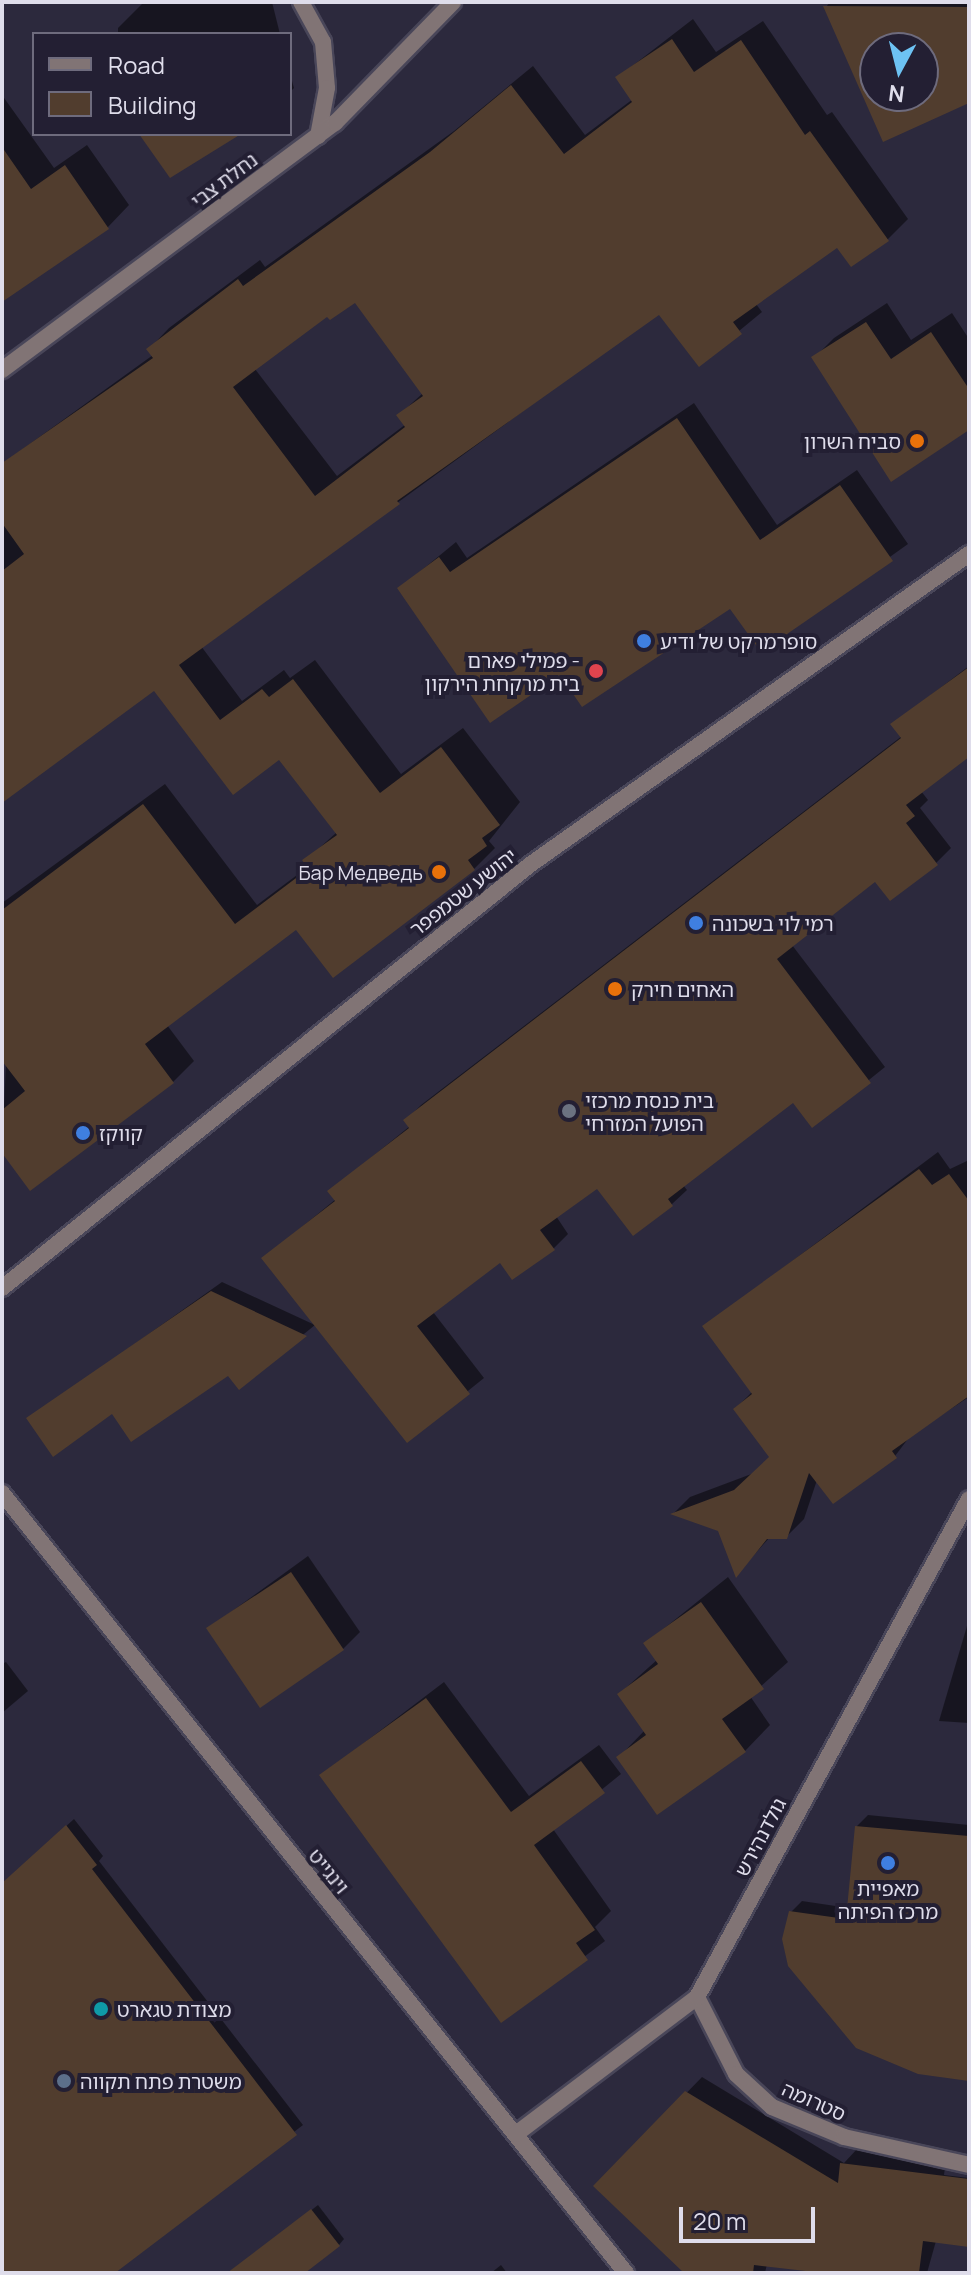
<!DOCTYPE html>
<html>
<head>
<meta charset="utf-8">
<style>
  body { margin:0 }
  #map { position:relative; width:971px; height:2275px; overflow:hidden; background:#2c293d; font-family:Manrope,"Noto Sans Hebrew",sans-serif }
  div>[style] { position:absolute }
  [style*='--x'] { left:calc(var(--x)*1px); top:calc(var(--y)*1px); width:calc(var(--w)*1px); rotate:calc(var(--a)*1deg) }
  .shadow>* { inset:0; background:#0007 }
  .building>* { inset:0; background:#513d2e }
  .roads { filter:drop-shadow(2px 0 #494659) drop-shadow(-2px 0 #494659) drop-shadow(0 2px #494659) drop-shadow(0 -2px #494659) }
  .minor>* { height:16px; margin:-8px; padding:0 8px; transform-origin:8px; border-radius:8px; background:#817475 }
  .tertiary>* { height:16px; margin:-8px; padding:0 8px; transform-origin:8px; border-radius:8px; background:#817475 }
  .dots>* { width:22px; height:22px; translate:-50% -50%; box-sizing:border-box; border:4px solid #231f33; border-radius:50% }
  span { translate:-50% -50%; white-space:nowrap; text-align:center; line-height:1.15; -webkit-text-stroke:8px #231f33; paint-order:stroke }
  .street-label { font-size:20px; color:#dfddeb }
  .poi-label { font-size:20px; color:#dfddeb }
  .right { translate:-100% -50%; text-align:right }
  .left { translate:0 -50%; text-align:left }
  .frame { position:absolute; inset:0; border:4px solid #dfddeb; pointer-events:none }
  .legend { position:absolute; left:32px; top:32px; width:260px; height:104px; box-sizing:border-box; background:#231f33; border:2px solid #6e6b7d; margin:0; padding:10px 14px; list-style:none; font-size:24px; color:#dfddeb }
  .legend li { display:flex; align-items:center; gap:16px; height:40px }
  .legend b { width:40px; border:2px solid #6e6b7d }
  .north { position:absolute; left:859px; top:32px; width:80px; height:80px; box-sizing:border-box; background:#231f33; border:2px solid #6e6b7d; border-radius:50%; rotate:187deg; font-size:22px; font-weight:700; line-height:32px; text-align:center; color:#dfddeb }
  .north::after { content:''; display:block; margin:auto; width:28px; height:36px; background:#6dc2f3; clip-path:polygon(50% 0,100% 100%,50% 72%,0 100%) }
  .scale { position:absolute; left:679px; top:2207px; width:136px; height:36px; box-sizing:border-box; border:4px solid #dfddeb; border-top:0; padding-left:10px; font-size:24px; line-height:28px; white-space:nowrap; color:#dfddeb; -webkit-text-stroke:6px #231f33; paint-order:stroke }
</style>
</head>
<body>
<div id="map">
  <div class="shadow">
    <div style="clip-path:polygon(144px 2px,272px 2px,280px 34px,118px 34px,118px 28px)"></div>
    <div style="clip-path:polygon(evenodd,830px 2px,969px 2px,969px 101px,884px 139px,826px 7px,830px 2px,875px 48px,923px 48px,923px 96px,875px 96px,875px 48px)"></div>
    <div style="clip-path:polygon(evenodd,693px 19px,716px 52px,763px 21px,827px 115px,832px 112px,908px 219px,888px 239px,838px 245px,756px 304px,762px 312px,699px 364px,659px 312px,201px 646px,242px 701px,284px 670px,290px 678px,315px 660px,401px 774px,463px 728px,520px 802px,489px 841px,495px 848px,474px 869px,297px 927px,167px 1025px,194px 1061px,173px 1082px,2px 1150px,6px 1063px,2px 903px,165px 784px,257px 905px,309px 866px,305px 861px,337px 832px,280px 758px,154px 688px,2px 801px,2px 464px,153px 355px,149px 349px,169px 328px,260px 260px,265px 267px,454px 131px,533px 66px,585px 135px,633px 99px,618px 77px,693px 19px,355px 300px,423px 393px,399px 415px,406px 424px,337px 476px,255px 369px,328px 314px,355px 300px)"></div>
    <div style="clip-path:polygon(290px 74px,294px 88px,290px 92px)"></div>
    <div style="clip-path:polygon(2px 95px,54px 168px,87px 145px,129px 205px,108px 227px,2px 300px)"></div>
    <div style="clip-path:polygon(887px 303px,911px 340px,952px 313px,969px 339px,969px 428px,814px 358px,834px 338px)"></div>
    <div style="clip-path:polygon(694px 403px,777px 525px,857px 470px,908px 544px,761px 649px,731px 606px,561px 673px,400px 588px,456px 542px,467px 558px)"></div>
    <div style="clip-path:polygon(969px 666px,969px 755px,921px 791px,928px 800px,920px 808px,951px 848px,936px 863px,876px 879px,792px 945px,885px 1067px,813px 1125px,793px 1100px,683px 1185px,687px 1190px,672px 1204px,634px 1233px,598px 1186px,556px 1216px,568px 1234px,553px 1249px,500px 1260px,433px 1312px,484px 1378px,407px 1440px,264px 1258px,336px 1199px,330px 1191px,410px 1126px,406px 1120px,421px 1105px,902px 736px,893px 724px)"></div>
    <div style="clip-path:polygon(938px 1152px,950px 1169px,969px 1160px,969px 1397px,911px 1435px,895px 1456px,817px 1480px,804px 1519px,786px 1537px,770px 1537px,737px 1574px,720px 1529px,674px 1513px,690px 1497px,754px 1473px,771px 1456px,735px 1409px,752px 1392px,704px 1327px)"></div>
    <div style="clip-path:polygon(222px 1282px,315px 1325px,239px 1387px,228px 1373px,29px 1419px)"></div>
    <div style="clip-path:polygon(308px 1556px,360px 1632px,343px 1649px,209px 1628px)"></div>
    <div style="clip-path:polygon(728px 1577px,788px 1662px,750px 1696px,770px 1725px,745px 1751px,619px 1757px,645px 1730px,619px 1694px,658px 1659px,646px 1643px)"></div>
    <div style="clip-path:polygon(969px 1622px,969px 1723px,939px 1721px,967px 1626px)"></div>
    <div style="clip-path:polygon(6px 1662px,28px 1691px,2px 1713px,2px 1664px)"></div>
    <div style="clip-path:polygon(444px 1682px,529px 1796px,599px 1745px,621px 1774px,553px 1829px,611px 1911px,595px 1927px,605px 1941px,501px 2020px,322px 1775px)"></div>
    <div style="clip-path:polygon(868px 1815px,969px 1825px,969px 2079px,791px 1912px,802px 1901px,849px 1908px,857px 1826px)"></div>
    <div style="clip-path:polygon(74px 1819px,103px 1856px,99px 1861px,303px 2125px,112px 2273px,2px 2273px,2px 1884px)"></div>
    <div style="clip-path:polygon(702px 2077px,844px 2163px,857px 2149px,946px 2160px,944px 2175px,969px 2178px,969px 2245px,936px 2241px,927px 2273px,839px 2273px,767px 2264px,765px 2273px,686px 2273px,596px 2186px)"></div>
    <div style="clip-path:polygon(318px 2205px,344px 2239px,339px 2245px,302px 2273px,230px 2273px)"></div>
    <div style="clip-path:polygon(501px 2265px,507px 2273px,491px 2273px)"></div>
  </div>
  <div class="building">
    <div style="clip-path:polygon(evenodd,823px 6px,969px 7px,969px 103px,883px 142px,823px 6px,875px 48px,923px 48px,923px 96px,875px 96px,875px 48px)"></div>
    <div style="clip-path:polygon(evenodd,672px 39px,694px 72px,741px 40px,805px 135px,810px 131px,889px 241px,851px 267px,837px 248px,733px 322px,742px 334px,699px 367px,659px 315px,397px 501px,400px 504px,179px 665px,220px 720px,262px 689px,269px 697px,293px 679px,380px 793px,441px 747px,500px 825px,482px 838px,487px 846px,468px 860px,475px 870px,333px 978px,296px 930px,145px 1044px,174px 1083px,30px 1191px,2px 1153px,2px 1110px,25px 1091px,2px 1061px,2px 910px,143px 804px,235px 924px,308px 869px,302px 860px,337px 835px,279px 760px,233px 795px,154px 691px,2px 803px,2px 571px,24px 554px,2px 523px,2px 463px,153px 358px,146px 349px,238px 279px,243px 286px,430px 152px,511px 85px,564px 154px,632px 102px,615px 77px,672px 39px,355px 303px,423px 396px,396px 415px,405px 427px,315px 496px,233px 387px,327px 317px,330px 320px,355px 303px)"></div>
    <div style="clip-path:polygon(139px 134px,241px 134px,170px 178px)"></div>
    <div style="clip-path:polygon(2px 147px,31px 189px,65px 165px,109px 229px,2px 302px)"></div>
    <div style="clip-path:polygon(866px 322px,891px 359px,931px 332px,969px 389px,969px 430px,891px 482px,811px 357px)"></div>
    <div style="clip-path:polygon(677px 418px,760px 540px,840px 485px,893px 561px,761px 652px,730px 609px,582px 707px,560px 675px,490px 723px,397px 588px,439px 557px,450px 572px)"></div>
    <div style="clip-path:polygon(969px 667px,969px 757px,906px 805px,915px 816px,906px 823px,938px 865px,890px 901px,875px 882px,777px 959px,871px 1083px,812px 1128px,793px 1103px,668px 1199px,673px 1206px,633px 1236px,597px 1189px,540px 1230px,555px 1250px,512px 1280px,500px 1263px,417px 1326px,470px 1394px,407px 1443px,261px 1258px,335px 1201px,327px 1191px,409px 1128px,403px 1120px,901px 738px,890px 724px)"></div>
    <div style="clip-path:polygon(919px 1169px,932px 1185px,949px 1174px,969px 1201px,969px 1396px,892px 1451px,897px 1458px,833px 1504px,809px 1473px,787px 1539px,767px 1539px,736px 1578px,718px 1531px,670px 1514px,734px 1490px,769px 1457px,733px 1409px,752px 1394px,702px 1326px)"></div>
    <div style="clip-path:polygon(211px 1291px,307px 1336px,239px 1390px,228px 1376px,131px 1442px,112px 1414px,53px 1457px,26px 1418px)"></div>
    <div style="clip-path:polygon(291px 1572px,344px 1650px,260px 1708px,206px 1628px)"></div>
    <div style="clip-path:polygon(701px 1602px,764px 1689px,722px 1719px,746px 1752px,657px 1815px,616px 1757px,646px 1735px,617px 1694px,658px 1664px,643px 1643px)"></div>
    <div style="clip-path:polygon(426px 1698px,511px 1812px,581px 1761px,605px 1793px,534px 1845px,595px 1930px,576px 1943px,588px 1960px,501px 2023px,319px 1775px)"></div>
    <div style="clip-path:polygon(66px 1825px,97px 1865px,92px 1869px,297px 2135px,115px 2273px,2px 2273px,2px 1883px)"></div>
    <div style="clip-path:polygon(855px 1826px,969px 1836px,969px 2081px,918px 2074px,856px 2048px,788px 1966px,782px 1939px,789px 1911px,846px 1919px)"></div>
    <div style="clip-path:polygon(685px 2091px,838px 2183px,840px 2163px,969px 2179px,969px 2247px,923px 2241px,919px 2273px,823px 2273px,754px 2265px,753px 2273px,684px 2273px,593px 2186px)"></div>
    <div style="clip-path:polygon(311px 2209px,340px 2246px,305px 2273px,227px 2273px)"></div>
  </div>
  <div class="roads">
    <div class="minor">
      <div style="--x:301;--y:2;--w:46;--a:61.2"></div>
      <div style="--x:323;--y:42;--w:46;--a:85"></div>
      <div style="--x:327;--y:88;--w:49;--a:100.6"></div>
      <div style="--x:2;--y:370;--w:415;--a:-36.6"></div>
      <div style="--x:335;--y:123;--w:169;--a:-45.7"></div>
      <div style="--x:2;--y:1493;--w:999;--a:51.34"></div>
      <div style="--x:697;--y:1997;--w:86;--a:63.1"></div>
      <div style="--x:736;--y:2074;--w:49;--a:42.5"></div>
      <div style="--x:772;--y:2107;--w:78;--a:22.6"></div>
      <div style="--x:844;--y:2137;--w:128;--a:12.6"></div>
      <div style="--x:516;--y:2134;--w:227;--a:-37.1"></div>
      <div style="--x:697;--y:1997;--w:567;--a:-61.36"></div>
    </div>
    <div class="tertiary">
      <div style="--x:2;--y:1288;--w:678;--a:-38.71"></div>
      <div style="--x:531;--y:864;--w:537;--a:-35.29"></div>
    </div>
  </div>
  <div class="dots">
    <div style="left:917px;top:441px;background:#e8710a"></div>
    <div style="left:644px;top:641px;background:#3f7fe0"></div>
    <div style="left:596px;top:671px;background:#e0444e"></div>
    <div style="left:439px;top:872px;background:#e8710a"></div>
    <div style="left:696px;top:923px;background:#3f7fe0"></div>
    <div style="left:615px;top:989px;background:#e8710a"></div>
    <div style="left:569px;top:1111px;background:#6b7280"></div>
    <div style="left:83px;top:1133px;background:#3f7fe0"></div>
    <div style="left:888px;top:1863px;background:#3f7fe0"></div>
    <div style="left:101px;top:2009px;background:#0f9aa8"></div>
    <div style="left:64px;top:2081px;background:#5c6f8a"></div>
  </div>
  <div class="street-label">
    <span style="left:224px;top:180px;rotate:-37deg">נחלת צבי</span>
    <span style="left:463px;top:892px;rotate:-38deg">יהושע שטמפפר</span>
    <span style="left:760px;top:1837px;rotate:-62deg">גולדנהירש</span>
    <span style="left:329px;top:1871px;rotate:51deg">וינגייט</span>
    <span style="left:814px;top:2101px;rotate:24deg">סטרומה</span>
  </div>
  <div class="poi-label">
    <span class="right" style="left:901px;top:441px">סביח השרון</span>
    <span class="left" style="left:660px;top:641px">סופרמרקט של ודיע</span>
    <span class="right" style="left:580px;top:672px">פמילי פארם -<br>בית מרקחת הירקון</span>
    <span class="right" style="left:423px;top:872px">Бар Медведь</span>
    <span class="left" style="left:712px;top:923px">רמי לוי בשכונה</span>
    <span class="left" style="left:631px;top:989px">האחים חירק</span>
    <span class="left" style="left:585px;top:1112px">בית כנסת מרכזי<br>הפועל המזרחי</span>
    <span class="left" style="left:99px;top:1133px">קווקז</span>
    <span style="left:888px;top:1900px">מאפיית<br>מרכז הפיתה</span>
    <span class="left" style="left:117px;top:2009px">מצודת טגארט</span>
    <span class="left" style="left:80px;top:2081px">משטרת פתח תקווה</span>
  </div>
  <div class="frame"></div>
  <ul class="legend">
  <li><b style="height:10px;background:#817475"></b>Road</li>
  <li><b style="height:22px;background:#513d2e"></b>Building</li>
  </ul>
  <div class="north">N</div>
  <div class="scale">20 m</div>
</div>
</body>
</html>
